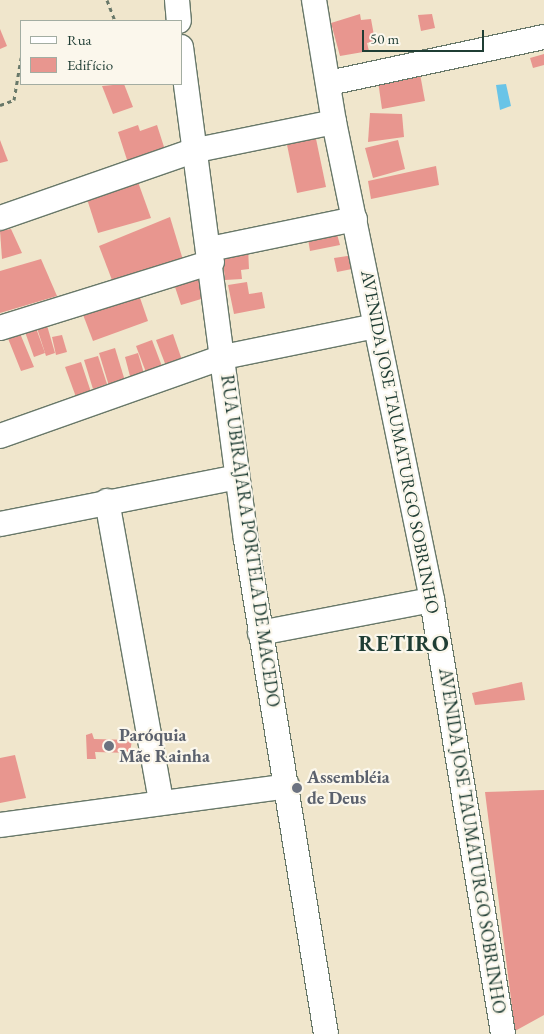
<!DOCTYPE html>
<html>
<head>
<meta charset="utf-8">
<style>
  body { margin:0 }
  #map { position:relative; width:544px; height:1034px; overflow:hidden; background:#f0e6cc; font-family:"EB Garamond",serif }
  div>[style] { position:absolute }
  [style*='--x'] { left:calc(var(--x)*1px); top:calc(var(--y)*1px); width:calc(var(--w)*1px); rotate:calc(var(--a)*1deg) }
  .water>* { inset:0; background:#69c4e7 }
  .building>* { inset:0; background:#e8968f }
  .path>* { height:3px; margin-top:-1.5px; transform-origin:0; background:repeating-linear-gradient(90deg,#687869 0 4px,transparent 0 8px) }
  .roads { filter:drop-shadow(1px 0 #687869) drop-shadow(-1px 0 #687869) drop-shadow(0 1px #687869) drop-shadow(0 -1px #687869) }
  .minor>* { height:24px; margin:-12px; padding:0 12px; transform-origin:12px; border-radius:12px; background:#fff }
  .dots>* { width:14px; height:14px; translate:-50% -50%; box-sizing:border-box; border:2px solid #fbf7ec; border-radius:50% }
  span { translate:-50% -50%; white-space:nowrap; text-align:center; line-height:1.15; -webkit-text-stroke:4.5px #fbf7ec; paint-order:stroke }
  .street-label { font-size:18px; color:#1f3d34 }
  .worship-label { font-size:18px; color:#5b616d; font-weight:700 }
  .left { translate:0 -50%; text-align:left }
  .district-label { font-size:22px; color:#1f3d34; font-weight:700; letter-spacing:1px }
  .legend { position:absolute; left:20px; top:20px; width:162px; height:65px; box-sizing:border-box; background:#fbf7ec; border:1px solid #a3ada2; margin:0; padding:6px 9px; list-style:none; font-size:15px; color:#1f3d34 }
  .legend li { display:flex; align-items:center; gap:10px; height:25px }
  .legend b { width:25px; border:1px solid #a3ada2 }
  .scale { position:absolute; left:362px; top:30px; width:122px; height:22px; box-sizing:border-box; border:2px solid #1f3d34; border-top:0; padding-left:6px; font-size:15px; line-height:18px; white-space:nowrap; color:#1f3d34; -webkit-text-stroke:4px #fbf7ec; paint-order:stroke }
</style>
</head>
<body>
<div id="map">
  <div class="water">
    <div style="clip-path:polygon(506px 84px,511px 106px,500px 110px,496px 85px)"></div>
  </div>
  <div class="building">
    <div style="clip-path:polygon(360px 14px,361px 20px,371px 19px,375px 41px,367px 43px,369px 51px,340px 56px,331px 23px)"></div>
    <div style="clip-path:polygon(432px 14px,435px 28px,421px 31px,418px 15px)"></div>
    <div style="clip-path:polygon(0 29px,7px 46px,0 49px)"></div>
    <div style="clip-path:polygon(544px 54px,544px 65px,533px 68px,530px 58px)"></div>
    <div style="clip-path:polygon(420px 74px,425px 101px,382px 109px,378px 81px)"></div>
    <div style="clip-path:polygon(124px 84px,133px 107px,113px 114px,102px 86px)"></div>
    <div style="clip-path:polygon(370px 113px,402px 114px,404px 137px,368px 142px)"></div>
    <div style="clip-path:polygon(138px 125px,140px 131px,157px 125px,165px 150px,128px 163px,118px 132px)"></div>
    <div style="clip-path:polygon(315px 134px,326px 187px,297px 193px,286px 140px)"></div>
    <div style="clip-path:polygon(0 140px,8px 161px,0 163px)"></div>
    <div style="clip-path:polygon(398px 140px,405px 169px,373px 178px,365px 148px)"></div>
    <div style="clip-path:polygon(436px 166px,439px 185px,371px 199px,368px 181px)"></div>
    <div style="clip-path:polygon(138px 182px,151px 218px,98px 233px,87px 199px)"></div>
    <div style="clip-path:polygon(170px 217px,183px 260px,112px 280px,99px 246px)"></div>
    <div style="clip-path:polygon(11px 229px,22px 253px,2px 259px,0 231px)"></div>
    <div style="clip-path:polygon(337px 234px,340px 245px,310px 251px,308px 239px)"></div>
    <div style="clip-path:polygon(248px 247px,249px 269px,241px 270px,242px 279px,225px 280px,222px 250px)"></div>
    <div style="clip-path:polygon(354px 255px,357px 268px,337px 272px,334px 258px)"></div>
    <div style="clip-path:polygon(41px 259px,57px 296px,0 313px,0 271px)"></div>
    <div style="clip-path:polygon(200px 275px,208px 297px,181px 305px,174px 284px)"></div>
    <div style="clip-path:polygon(247px 282px,249px 294px,262px 292px,265px 308px,234px 314px,228px 285px)"></div>
    <div style="clip-path:polygon(138px 292px,148px 321px,93px 341px,82px 312px)"></div>
    <div style="clip-path:polygon(46px 322px,55px 353px,46px 356px,36px 325px)"></div>
    <div style="clip-path:polygon(36px 328px,45px 353px,34px 357px,25px 332px)"></div>
    <div style="clip-path:polygon(19px 331px,34px 367px,21px 371px,7px 336px)"></div>
    <div style="clip-path:polygon(173px 334px,182px 360px,166px 366px,156px 340px)"></div>
    <div style="clip-path:polygon(62px 335px,67px 352px,56px 355px,52px 337px)"></div>
    <div style="clip-path:polygon(152px 340px,163px 369px,147px 375px,136px 346px)"></div>
    <div style="clip-path:polygon(115px 348px,125px 381px,109px 386px,99px 353px)"></div>
    <div style="clip-path:polygon(138px 353px,145px 377px,131px 380px,125px 357px)"></div>
    <div style="clip-path:polygon(98px 356px,107px 384px,93px 389px,84px 360px)"></div>
    <div style="clip-path:polygon(81px 362px,91px 392px,76px 397px,65px 367px)"></div>
    <div style="clip-path:polygon(522px 682px,525px 700px,475px 705px,472px 693px)"></div>
    <div style="clip-path:polygon(92px 733px,94px 739px,132px 740px,130px 753px,95px 752px,96px 759px,87px 759px,86px 735px)"></div>
    <div style="clip-path:polygon(15px 755px,26px 798px,0 803px,0 758px)"></div>
    <div style="clip-path:polygon(544px 790px,544px 1015px,515px 1031px,485px 792px)"></div>
  </div>
  <div class="path">
    <div style="--x:107;--y:0;--w:22;--a:69"></div>
    <div style="--x:0;--y:105;--w:15;--a:-20"></div>
    <div style="--x:14;--y:100;--w:43;--a:-80.5"></div>
  </div>
  <div class="roads">
    <div class="minor">
      <div style="--x:177;--y:0;--w:21;--a:85"></div>
      <div style="--x:314;--y:0;--w:124;--a:80.7"></div>
      <div style="--x:334;--y:122;--w:488;--a:78.4"></div>
      <div style="--x:432;--y:600;--w:440;--a:80.7"></div>
      <div style="--x:181;--y:47;--w:497;--a:82.5"></div>
      <div style="--x:246;--y:540;--w:500;--a:80.8"></div>
      <div style="--x:329;--y:83;--w:220;--a:-12.1"></div>
      <div style="--x:0;--y:218;--w:203;--a:-19.2"></div>
      <div style="--x:192;--y:151;--w:145;--a:-11.5"></div>
      <div style="--x:210;--y:249;--w:148;--a:-11.7"></div>
      <div style="--x:0;--y:328;--w:222;--a:-17.3"></div>
      <div style="--x:0;--y:436;--w:237;--a:-19.5"></div>
      <div style="--x:223;--y:357;--w:156;--a:-11.5"></div>
      <div style="--x:107;--y:501;--w:306;--a:79.8"></div>
      <div style="--x:0;--y:524;--w:242;--a:-11.2"></div>
      <div style="--x:260;--y:633;--w:175;--a:-10.9"></div>
      <div style="--x:0;--y:825;--w:290;--a:-7.7"></div>
    </div>
  </div>
  <div class="dots">
    <div style="left:109px;top:746px;background:#6b7280"></div>
    <div style="left:297px;top:788px;background:#6b7280"></div>
  </div>
  <div class="street-label">
    <span style="left:400px;top:442px;rotate:79deg">AVENIDA JOSE TAUMATURGO SOBRINHO</span>
    <span style="left:250px;top:541px;rotate:82deg">RUA UBIRAJARA PORTELA DE MACEDO</span>
    <span style="left:472px;top:841px;rotate:81deg">AVENIDA JOSE TAUMATURGO SOBRINHO</span>
  </div>
  <div class="worship-label">
    <span class="left" style="left:119px;top:746px">Paróquia<br>Mãe Rainha</span>
    <span class="left" style="left:307px;top:788px">Assembléia<br>de Deus</span>
  </div>
  <div class="district-label">
    <span style="left:404px;top:644px">RETIRO</span>
  </div>
  <ul class="legend">
  <li><b style="height:6px;background:#fff"></b>Rua</li>
  <li><b style="height:14px;background:#e8968f"></b>Edifício</li>
  </ul>
  <div class="scale">50 m</div>
</div>
</body>
</html>
